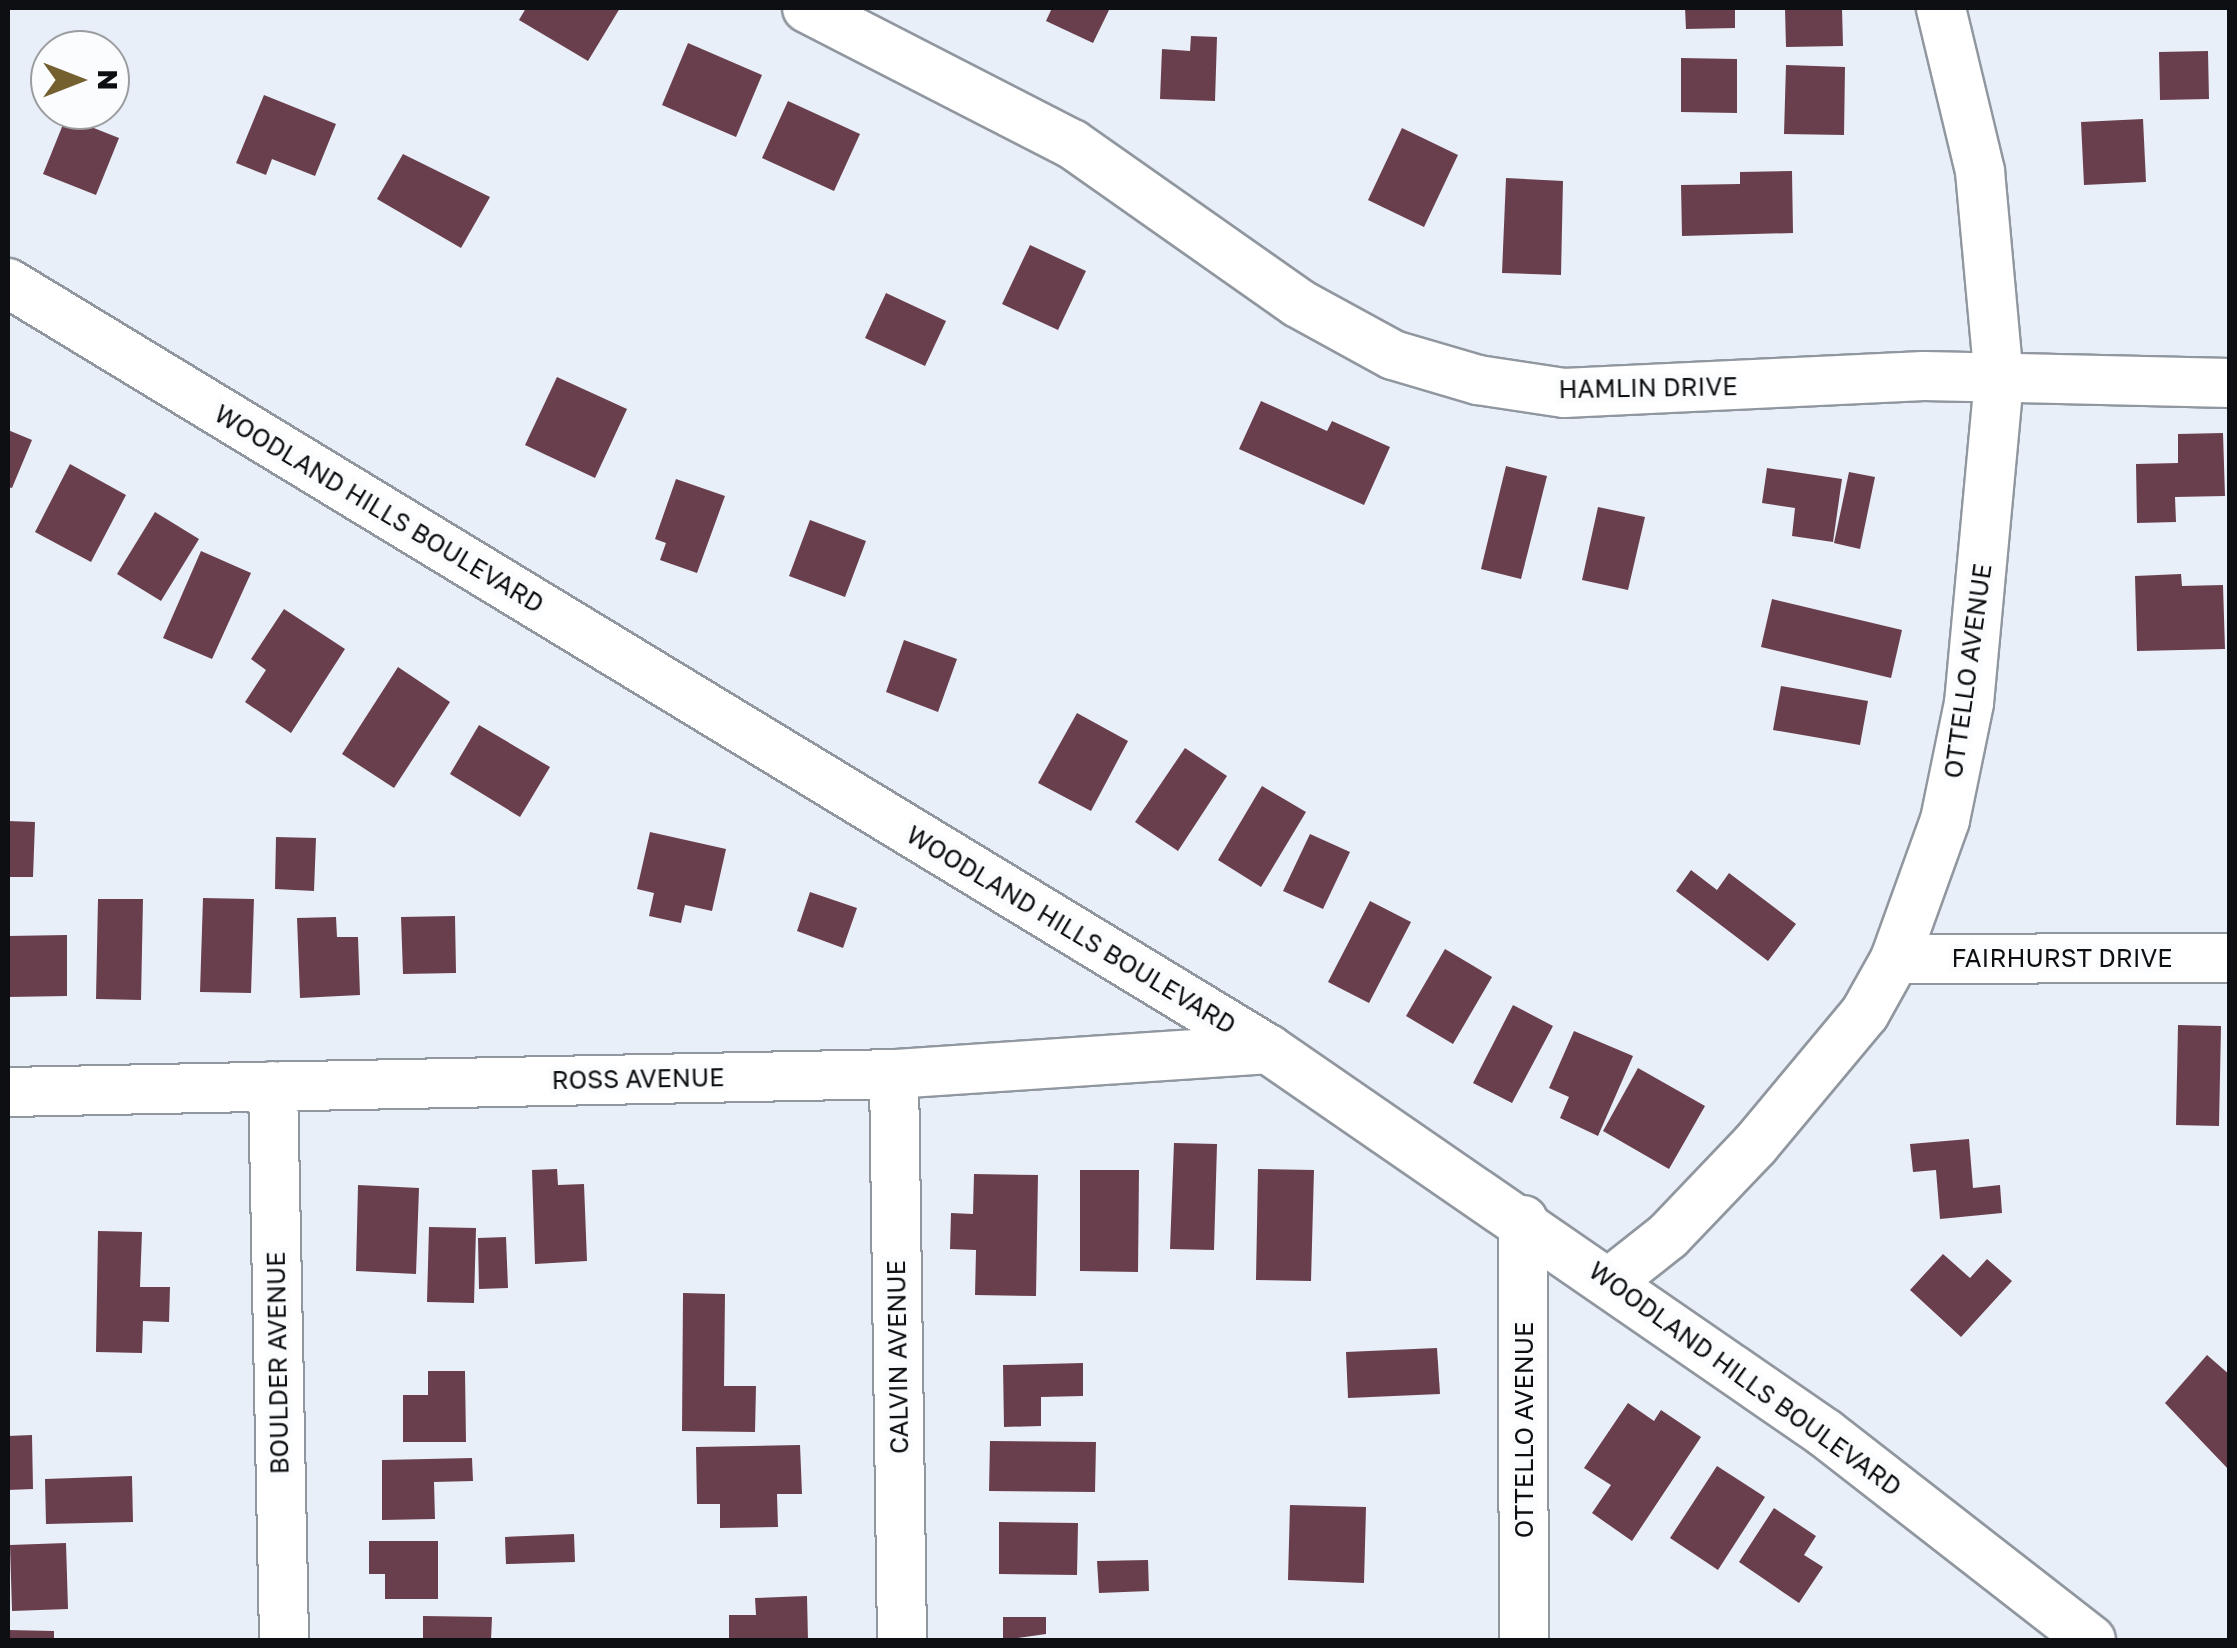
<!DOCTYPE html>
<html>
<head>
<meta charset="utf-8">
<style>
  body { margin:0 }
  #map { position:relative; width:2237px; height:1648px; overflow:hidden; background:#e8eff8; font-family:"Golos Text",sans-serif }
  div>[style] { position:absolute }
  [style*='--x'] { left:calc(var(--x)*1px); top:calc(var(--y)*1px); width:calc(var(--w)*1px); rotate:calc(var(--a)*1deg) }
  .building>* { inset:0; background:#6a3f4d }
  .roads { filter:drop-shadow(2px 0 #90979f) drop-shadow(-2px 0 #90979f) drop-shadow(0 2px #90979f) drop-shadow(0 -2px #90979f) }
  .street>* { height:48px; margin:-24px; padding:0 24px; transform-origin:24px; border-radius:24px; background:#fff }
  span { translate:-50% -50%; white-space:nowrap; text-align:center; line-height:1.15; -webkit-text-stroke:10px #fafcfe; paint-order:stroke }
  .street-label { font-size:25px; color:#0d0f12 }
  .frame { position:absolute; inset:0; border:10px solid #0d0f12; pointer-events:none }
  .north { position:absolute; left:30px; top:30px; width:100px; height:100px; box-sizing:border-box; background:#fafcfe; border:2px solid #9b9da0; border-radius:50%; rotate:90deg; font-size:28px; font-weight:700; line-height:40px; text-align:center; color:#0d0f12 }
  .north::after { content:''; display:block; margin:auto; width:35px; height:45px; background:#74602f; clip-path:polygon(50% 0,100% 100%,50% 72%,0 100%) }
</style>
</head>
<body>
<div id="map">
  <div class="building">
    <div style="clip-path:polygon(526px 8px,620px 8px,588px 61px,519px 20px)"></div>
    <div style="clip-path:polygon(1052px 8px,1110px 8px,1093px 43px,1046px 21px)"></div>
    <div style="clip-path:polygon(1685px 8px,1735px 8px,1735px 28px,1686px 29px)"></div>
    <div style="clip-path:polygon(1785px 8px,1842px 8px,1843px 46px,1786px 47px)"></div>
    <div style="clip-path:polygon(1191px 36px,1217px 37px,1215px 101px,1160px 99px,1162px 49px,1190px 51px)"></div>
    <div style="clip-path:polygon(688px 43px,762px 75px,736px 137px,662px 105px)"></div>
    <div style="clip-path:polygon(2208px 51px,2209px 99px,2160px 100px,2159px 52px)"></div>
    <div style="clip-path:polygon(1681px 58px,1737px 59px,1737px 113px,1681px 112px)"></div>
    <div style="clip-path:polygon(1786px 65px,1845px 67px,1844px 135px,1784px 134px)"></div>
    <div style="clip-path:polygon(264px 95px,336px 124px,315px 176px,272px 159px,266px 175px,236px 163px)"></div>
    <div style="clip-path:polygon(788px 101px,860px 134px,834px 191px,762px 158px)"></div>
    <div style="clip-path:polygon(66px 117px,119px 138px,96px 195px,43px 174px)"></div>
    <div style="clip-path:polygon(2143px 119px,2146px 182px,2084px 185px,2081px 122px)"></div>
    <div style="clip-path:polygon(1402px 128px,1458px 155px,1424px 227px,1368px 200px)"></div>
    <div style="clip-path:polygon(403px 154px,490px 197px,461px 248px,377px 199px)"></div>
    <div style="clip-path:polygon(1792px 171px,1793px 233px,1682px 236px,1681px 185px,1740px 184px,1740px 172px)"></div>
    <div style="clip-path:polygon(1506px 178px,1563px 181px,1561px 275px,1502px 273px)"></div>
    <div style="clip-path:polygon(1030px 245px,1086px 271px,1058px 330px,1002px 304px)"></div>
    <div style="clip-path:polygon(886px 293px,946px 321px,925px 366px,865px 338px)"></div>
    <div style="clip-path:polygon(557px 377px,627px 409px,595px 478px,525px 445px)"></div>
    <div style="clip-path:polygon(1261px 401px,1327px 431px,1332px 421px,1390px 447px,1364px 505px,1239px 449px)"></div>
    <div style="clip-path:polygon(8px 430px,32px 440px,12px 488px,8px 487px)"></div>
    <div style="clip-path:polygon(2223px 433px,2225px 496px,2175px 497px,2176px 522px,2137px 523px,2136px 464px,2178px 463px,2178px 434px)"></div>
    <div style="clip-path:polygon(70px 464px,126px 495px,91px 562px,35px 532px)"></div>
    <div style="clip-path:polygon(1506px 466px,1547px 476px,1521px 579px,1481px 569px)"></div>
    <div style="clip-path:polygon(1767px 468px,1842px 479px,1833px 542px,1792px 536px,1795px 508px,1762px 503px)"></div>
    <div style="clip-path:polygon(1849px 472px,1875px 477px,1860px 549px,1834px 543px)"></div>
    <div style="clip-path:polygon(676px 479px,725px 496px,697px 573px,660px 560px,666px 543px,655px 539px)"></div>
    <div style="clip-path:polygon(1598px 507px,1645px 517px,1628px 590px,1582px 580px)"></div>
    <div style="clip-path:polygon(155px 512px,199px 539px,161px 601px,117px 574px)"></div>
    <div style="clip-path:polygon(810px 520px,866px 541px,845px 597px,789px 576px)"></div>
    <div style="clip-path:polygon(201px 551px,251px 573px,212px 659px,163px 638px)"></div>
    <div style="clip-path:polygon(2181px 574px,2182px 586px,2223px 585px,2225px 649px,2137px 651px,2135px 576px)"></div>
    <div style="clip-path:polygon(1772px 599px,1902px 630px,1891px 678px,1761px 647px)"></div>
    <div style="clip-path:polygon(284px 609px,345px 649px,291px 733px,245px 702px,266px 670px,251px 659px)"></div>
    <div style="clip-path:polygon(904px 640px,957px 659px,938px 712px,886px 692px)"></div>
    <div style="clip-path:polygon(398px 667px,450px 702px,394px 788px,342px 754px)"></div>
    <div style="clip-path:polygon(1781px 686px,1868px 701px,1860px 745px,1773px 730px)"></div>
    <div style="clip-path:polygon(1077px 713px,1128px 741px,1091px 811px,1038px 783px)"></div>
    <div style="clip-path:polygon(479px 725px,550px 767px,520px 817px,450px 774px)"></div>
    <div style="clip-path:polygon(1185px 748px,1227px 776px,1178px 851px,1135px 822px)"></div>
    <div style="clip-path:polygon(1262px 786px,1306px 812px,1261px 887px,1218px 860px)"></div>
    <div style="clip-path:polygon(8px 821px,35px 822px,33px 877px,8px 877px)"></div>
    <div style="clip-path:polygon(650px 832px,726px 849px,712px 911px,685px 905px,681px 923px,649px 916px,654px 893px,637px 889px)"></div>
    <div style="clip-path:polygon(1310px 834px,1350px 852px,1323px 909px,1283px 891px)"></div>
    <div style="clip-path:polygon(276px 837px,316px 838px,314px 891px,275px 889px)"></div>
    <div style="clip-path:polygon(1691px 870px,1717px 890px,1729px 873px,1796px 924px,1768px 961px,1676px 891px)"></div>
    <div style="clip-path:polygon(810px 892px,857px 908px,843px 948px,797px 931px)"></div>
    <div style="clip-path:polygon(203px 898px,254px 899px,251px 993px,200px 992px)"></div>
    <div style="clip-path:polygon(98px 899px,143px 899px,141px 1000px,96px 999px)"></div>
    <div style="clip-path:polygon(1370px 901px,1411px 922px,1369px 1003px,1328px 982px)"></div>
    <div style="clip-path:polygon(455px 916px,456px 973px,403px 974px,401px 917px)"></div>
    <div style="clip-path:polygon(336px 917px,337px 937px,358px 937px,360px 995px,300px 998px,297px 918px)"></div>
    <div style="clip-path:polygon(67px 935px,67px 996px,8px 997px,8px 936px)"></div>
    <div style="clip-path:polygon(1445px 949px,1492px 977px,1453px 1044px,1406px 1016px)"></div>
    <div style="clip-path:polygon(1513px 1005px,1553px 1026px,1512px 1103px,1473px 1083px)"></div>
    <div style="clip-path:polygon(2178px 1025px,2221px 1026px,2219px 1126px,2176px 1125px)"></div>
    <div style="clip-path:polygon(1574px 1031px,1633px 1056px,1598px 1136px,1560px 1118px,1569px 1097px,1549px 1088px)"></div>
    <div style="clip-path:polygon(1638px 1068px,1705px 1106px,1669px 1169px,1603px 1131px)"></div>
    <div style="clip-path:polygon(1969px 1139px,1973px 1188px,2000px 1185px,2002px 1213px,1940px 1219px,1936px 1170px,1913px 1172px,1910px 1144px)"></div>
    <div style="clip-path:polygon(1174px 1143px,1217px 1144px,1214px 1250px,1170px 1249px)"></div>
    <div style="clip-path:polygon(557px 1169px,558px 1185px,584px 1184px,587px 1261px,535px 1264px,532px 1170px)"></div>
    <div style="clip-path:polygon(1258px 1169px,1314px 1170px,1311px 1281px,1256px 1280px)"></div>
    <div style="clip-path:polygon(1080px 1170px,1139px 1170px,1138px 1272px,1080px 1271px)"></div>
    <div style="clip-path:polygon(974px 1174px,1038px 1175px,1036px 1296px,975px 1295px,976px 1250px,950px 1249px,951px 1213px,973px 1214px)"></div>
    <div style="clip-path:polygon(358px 1185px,419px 1188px,416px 1274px,356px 1271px)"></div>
    <div style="clip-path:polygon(429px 1227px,476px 1228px,474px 1303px,427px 1302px)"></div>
    <div style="clip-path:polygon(98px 1231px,142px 1232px,140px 1287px,170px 1287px,169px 1322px,143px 1321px,142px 1353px,96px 1352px)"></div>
    <div style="clip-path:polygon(506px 1237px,508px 1288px,479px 1289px,478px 1238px)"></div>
    <div style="clip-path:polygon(1943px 1254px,1970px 1278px,1987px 1259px,2012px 1281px,1961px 1337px,1910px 1290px)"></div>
    <div style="clip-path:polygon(683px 1293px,725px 1294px,724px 1386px,756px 1386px,755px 1432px,682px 1431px)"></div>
    <div style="clip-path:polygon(1437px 1348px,1440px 1394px,1348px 1398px,1346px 1352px)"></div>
    <div style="clip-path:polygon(2207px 1355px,2230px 1375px,2230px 1471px,2165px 1403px)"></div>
    <div style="clip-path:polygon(1083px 1363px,1083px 1396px,1041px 1397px,1041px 1426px,1004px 1427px,1003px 1365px)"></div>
    <div style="clip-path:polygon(428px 1371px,465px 1371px,466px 1442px,403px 1442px,403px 1395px,428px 1395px)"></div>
    <div style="clip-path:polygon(1628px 1403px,1654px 1421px,1661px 1410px,1701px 1437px,1632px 1541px,1592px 1513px,1611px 1485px,1584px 1468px)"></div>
    <div style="clip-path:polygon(32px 1435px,33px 1489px,8px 1490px,8px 1436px)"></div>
    <div style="clip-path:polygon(990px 1441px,1096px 1442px,1095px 1492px,989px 1491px)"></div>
    <div style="clip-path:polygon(800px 1445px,802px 1494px,777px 1494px,778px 1527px,720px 1528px,720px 1504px,697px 1504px,696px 1447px)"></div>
    <div style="clip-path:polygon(472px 1458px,473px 1481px,434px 1482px,435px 1519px,382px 1520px,382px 1460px)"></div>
    <div style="clip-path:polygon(1717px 1466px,1765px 1497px,1718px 1570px,1670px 1538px)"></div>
    <div style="clip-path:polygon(132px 1476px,133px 1522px,46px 1524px,45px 1479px)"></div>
    <div style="clip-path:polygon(1290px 1505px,1366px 1507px,1364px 1583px,1288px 1580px)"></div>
    <div style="clip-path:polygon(1774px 1508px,1816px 1536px,1804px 1555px,1823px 1567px,1799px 1603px,1739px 1562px)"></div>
    <div style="clip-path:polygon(999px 1522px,1078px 1523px,1077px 1575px,999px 1574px)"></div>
    <div style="clip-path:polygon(574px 1534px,575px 1562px,506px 1564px,505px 1537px)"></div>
    <div style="clip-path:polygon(369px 1541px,438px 1541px,438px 1599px,385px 1599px,385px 1574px,369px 1574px)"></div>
    <div style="clip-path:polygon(66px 1543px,68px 1609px,12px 1611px,10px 1545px)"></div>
    <div style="clip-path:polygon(1148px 1560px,1149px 1591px,1099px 1593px,1097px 1561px)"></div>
    <div style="clip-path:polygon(807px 1596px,808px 1640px,729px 1640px,729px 1615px,756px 1615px,755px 1598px)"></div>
    <div style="clip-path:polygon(423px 1616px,492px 1617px,491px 1640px,423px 1640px)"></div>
    <div style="clip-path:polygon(1003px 1617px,1046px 1617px,1046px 1634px,1003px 1640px)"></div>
    <div style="clip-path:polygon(8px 1630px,54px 1631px,54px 1640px,8px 1640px)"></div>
  </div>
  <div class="roads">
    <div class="street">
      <div style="--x:807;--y:8;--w:298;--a:27.2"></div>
      <div style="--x:1072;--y:144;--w:276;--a:35.1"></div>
      <div style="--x:1298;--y:303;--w:108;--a:28.7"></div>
      <div style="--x:1393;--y:355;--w:89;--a:16.4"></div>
      <div style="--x:1478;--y:380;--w:87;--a:8.6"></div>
      <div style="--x:1564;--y:393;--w:360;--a:-2.7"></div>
      <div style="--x:1924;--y:376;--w:306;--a:1.3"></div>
      <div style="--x:8;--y:283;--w:1475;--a:31.3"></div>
      <div style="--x:1268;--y:1049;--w:677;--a:34.58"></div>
      <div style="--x:1825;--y:1433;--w:337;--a:37.9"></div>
      <div style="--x:1895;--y:959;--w:335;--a:-0.2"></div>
      <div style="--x:894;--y:1074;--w:566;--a:89.19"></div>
      <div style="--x:273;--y:1086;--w:554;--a:88.86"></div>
      <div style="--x:8;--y:1092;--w:886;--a:-1.16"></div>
      <div style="--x:894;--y:1074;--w:375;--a:-3.8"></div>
      <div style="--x:1523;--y:1220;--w:420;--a:89.9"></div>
      <div style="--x:1611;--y:1281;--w:73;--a:-38.3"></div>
      <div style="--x:1668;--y:1236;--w:126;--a:-46.3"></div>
      <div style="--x:1755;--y:1145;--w:172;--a:-50.2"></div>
      <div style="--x:1865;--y:1013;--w:62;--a:-60.9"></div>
      <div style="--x:1895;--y:959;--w:148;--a:-70.2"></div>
      <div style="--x:1945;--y:820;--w:119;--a:-78.4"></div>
      <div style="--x:1969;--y:703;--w:324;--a:-84.7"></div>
      <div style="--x:1999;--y:380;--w:210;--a:-95.2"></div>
      <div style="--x:1980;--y:171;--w:168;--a:-103.5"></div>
    </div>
  </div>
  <div class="street-label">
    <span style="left:1648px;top:388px;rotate:-1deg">HAMLIN DRIVE</span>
    <span style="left:379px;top:509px;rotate:31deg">WOODLAND HILLS BOULEVARD</span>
    <span style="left:1968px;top:671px;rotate:-82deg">OTTELLO AVENUE</span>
    <span style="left:1071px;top:930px;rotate:31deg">WOODLAND HILLS BOULEVARD</span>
    <span style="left:2062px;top:958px">FAIRHURST DRIVE</span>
    <span style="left:638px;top:1079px;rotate:-1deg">ROSS AVENUE</span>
    <span style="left:898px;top:1357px;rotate:-91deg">CALVIN AVENUE</span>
    <span style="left:278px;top:1363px;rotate:-91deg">BOULDER AVENUE</span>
    <span style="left:1745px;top:1379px;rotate:36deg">WOODLAND HILLS BOULEVARD</span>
    <span style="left:1524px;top:1430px;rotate:-90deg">OTTELLO AVENUE</span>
  </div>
  <div class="frame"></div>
  <div class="north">N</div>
</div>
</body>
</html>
